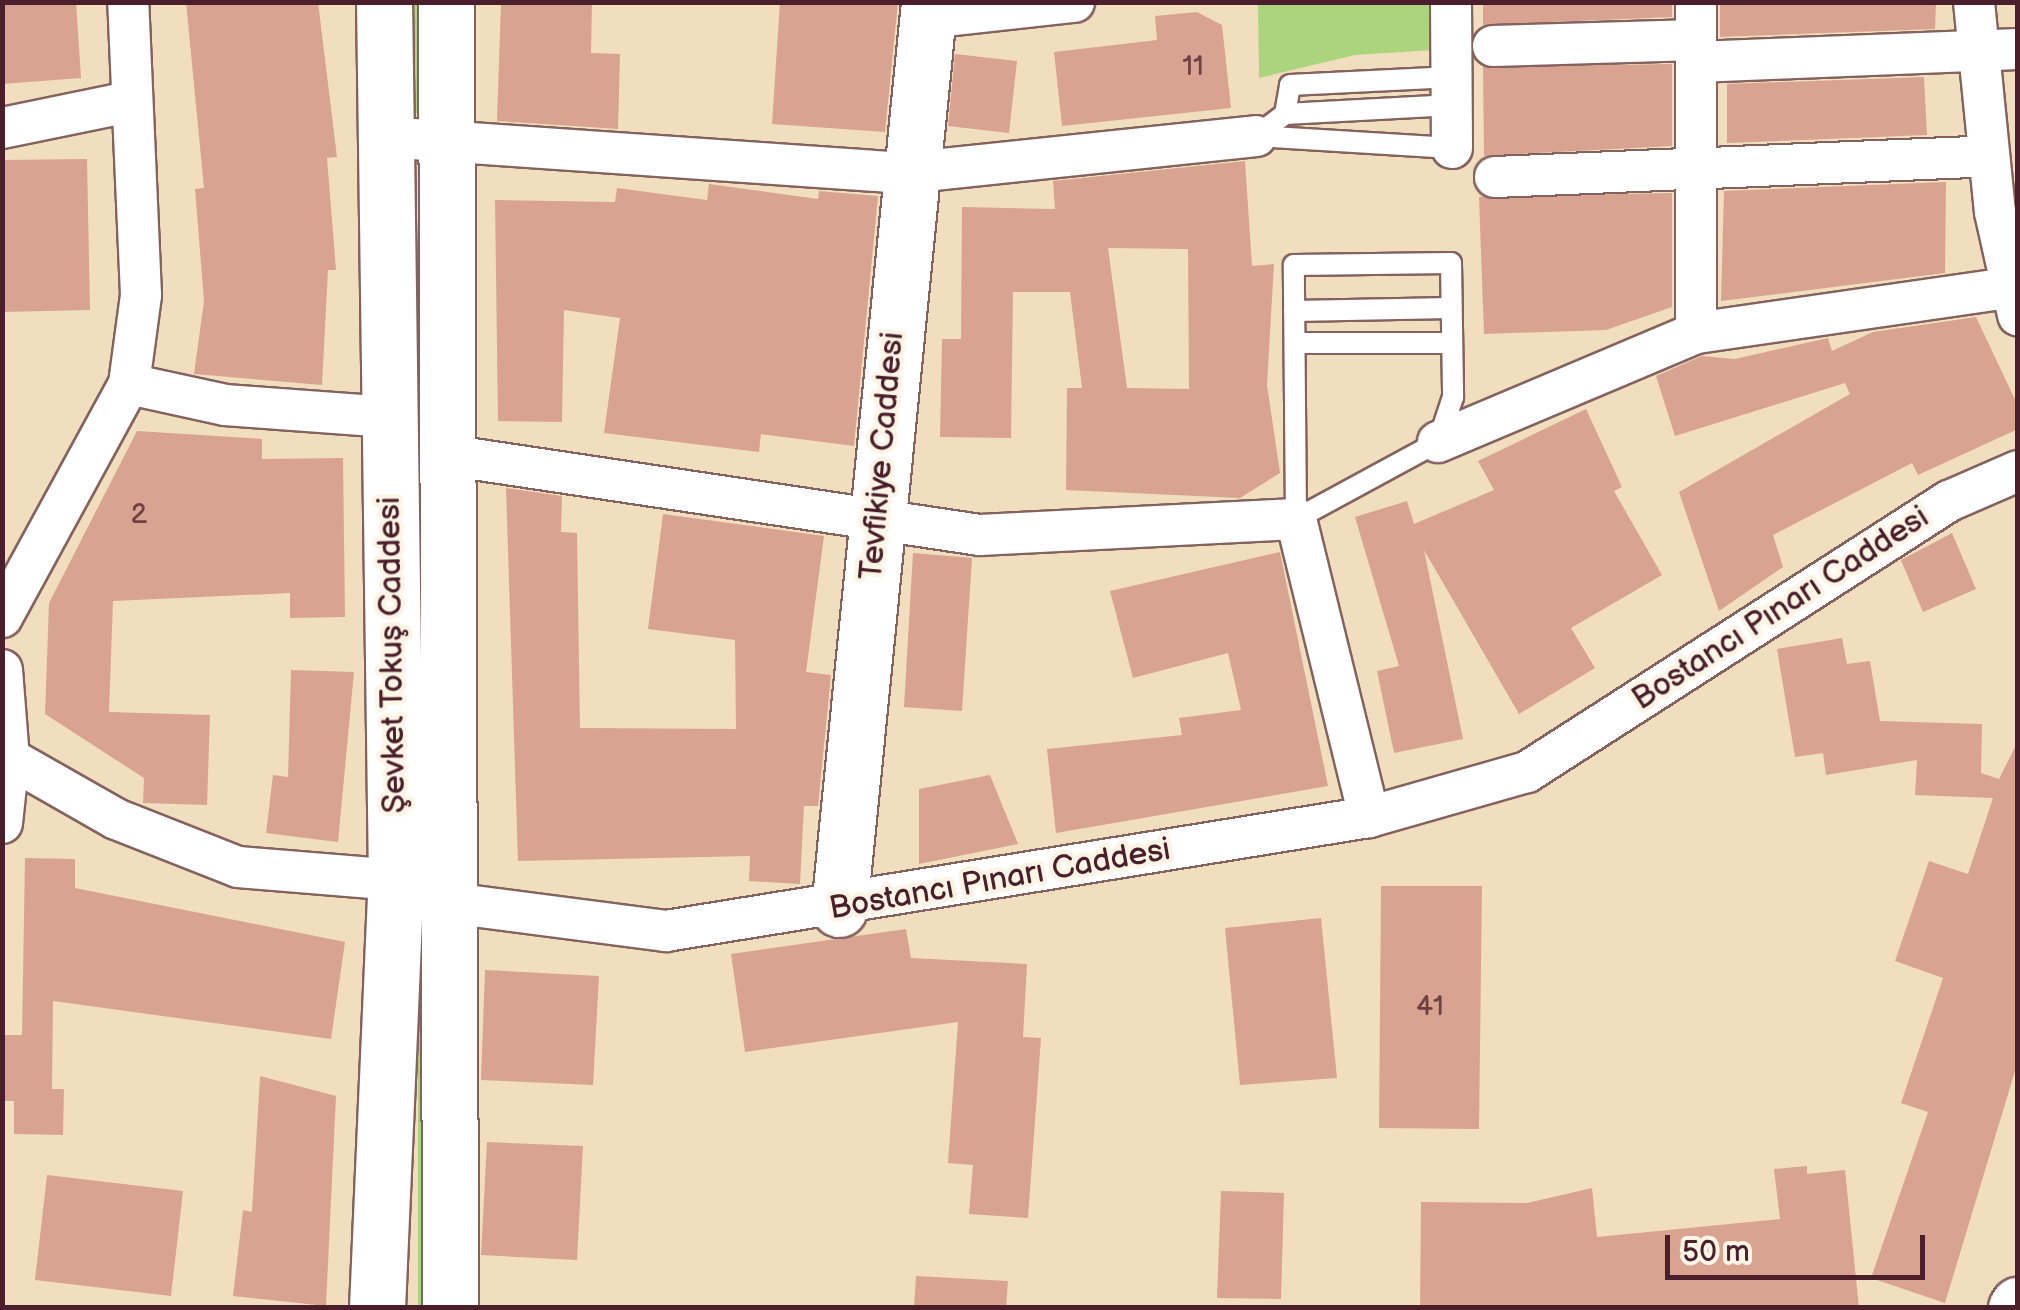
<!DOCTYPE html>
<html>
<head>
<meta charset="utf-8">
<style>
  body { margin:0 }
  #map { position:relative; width:2020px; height:1310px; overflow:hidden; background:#f0debe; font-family:"Balsamiq Sans",sans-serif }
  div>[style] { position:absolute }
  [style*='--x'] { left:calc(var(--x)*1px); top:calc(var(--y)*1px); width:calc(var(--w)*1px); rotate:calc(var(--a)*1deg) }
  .green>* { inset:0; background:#acd47e }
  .building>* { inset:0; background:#d8a491 }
  .roads { filter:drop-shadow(2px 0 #84625e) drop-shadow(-2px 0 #84625e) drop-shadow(0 2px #84625e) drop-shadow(0 -2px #84625e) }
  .lane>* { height:20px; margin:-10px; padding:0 10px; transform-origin:10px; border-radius:10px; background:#fff }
  .street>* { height:40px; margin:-20px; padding:0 20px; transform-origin:20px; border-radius:20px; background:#fff }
  .secondary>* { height:55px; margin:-27.5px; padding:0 27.5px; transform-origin:27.5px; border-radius:27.5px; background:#fff }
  span { translate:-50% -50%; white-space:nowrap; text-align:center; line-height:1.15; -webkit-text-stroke:9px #fcf5e5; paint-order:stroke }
  .number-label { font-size:28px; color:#6e4044 }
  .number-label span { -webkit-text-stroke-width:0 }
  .street-label { font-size:32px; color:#4a1f2b }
  .frame { position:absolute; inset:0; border:5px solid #4a1f2b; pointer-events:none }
  .scale { position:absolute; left:1665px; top:1235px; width:260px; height:45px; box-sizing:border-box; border:5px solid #4a1f2b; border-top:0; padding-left:12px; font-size:30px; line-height:35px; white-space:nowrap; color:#4a1f2b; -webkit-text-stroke:8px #fcf5e5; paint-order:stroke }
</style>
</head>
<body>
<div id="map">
  <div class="green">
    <div style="clip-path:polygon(406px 3px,430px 3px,429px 117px,407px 111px)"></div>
    <div style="clip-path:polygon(1258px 3px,1434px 3px,1434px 50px,1355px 55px,1259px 78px)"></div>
    <div style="clip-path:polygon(418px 932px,437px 932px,437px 1307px,418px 1307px)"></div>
  </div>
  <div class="building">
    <div style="clip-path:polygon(2px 2px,76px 2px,81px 78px,2px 84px)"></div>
    <div style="clip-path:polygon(186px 2px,318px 2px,337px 157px,327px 158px,336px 270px,328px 270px,322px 385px,194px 374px,204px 301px,195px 189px,204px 188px)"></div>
    <div style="clip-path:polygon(501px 2px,592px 2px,591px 53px,620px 54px,618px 129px,497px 121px)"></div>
    <div style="clip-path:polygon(780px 2px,898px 2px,885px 132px,772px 124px)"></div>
    <div style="clip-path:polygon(1483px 2px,1672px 2px,1672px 17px,1483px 25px)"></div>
    <div style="clip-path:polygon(1720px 2px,1936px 2px,1935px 29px,1720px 37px)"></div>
    <div style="clip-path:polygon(1197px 12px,1222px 25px,1231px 108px,1062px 126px,1054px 52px,1157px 40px,1155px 16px)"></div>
    <div style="clip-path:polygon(955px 54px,1017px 61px,1009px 133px,948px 126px)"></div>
    <div style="clip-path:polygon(1672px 64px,1672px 146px,1484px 156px,1483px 67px)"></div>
    <div style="clip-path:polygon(1924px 77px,1927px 135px,1727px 143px,1727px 84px)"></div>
    <div style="clip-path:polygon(87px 159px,90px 310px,2px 312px,2px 160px)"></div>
    <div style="clip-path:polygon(evenodd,1245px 161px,1252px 266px,1274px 264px,1267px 385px,1280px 473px,1240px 498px,1066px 490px,1067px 388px,1082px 388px,1070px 292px,1013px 292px,1011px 438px,940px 437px,942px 339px,961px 339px,962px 207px,1055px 209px,1053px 181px,1245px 161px,1108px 248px,1188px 249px,1189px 389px,1127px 388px,1108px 248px)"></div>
    <div style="clip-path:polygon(1946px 182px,1945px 273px,1721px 301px,1724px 191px)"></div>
    <div style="clip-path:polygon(709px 184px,818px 199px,819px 191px,878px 196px,854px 446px,761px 434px,759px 452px,604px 433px,620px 318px,564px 310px,562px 422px,498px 421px,495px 200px,615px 202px,617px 188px,707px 200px)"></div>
    <div style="clip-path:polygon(1672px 193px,1672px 307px,1606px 330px,1484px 334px,1479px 197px)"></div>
    <div style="clip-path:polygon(1976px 317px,2018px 406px,2018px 429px,1918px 475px,1912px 463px,1773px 535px,1783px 567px,1719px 611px,1679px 492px,1850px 394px,1845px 383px,1675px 436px,1656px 376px,1702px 356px,1735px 359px,1828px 338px,1832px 351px,1873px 332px)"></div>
    <div style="clip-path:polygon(1586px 409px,1622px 487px,1614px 491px,1662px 575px,1571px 628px,1595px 668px,1519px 714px,1424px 550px,1463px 739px,1394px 753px,1377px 671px,1399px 666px,1355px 517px,1407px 501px,1414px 524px,1494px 490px,1478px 461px)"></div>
    <div style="clip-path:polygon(137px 431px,262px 439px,262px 459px,343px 458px,345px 617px,290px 618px,290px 593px,113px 601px,109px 712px,210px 715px,207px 805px,143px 803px,144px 778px,45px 714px,49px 603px)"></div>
    <div style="clip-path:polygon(506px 488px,562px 496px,561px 532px,577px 533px,580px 728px,736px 729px,735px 640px,648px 629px,663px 514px,824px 536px,806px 672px,831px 675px,818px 806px,804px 806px,800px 884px,749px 881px,750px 856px,518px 861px)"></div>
    <div style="clip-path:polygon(1952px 533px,1976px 589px,1923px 612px,1901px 560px)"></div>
    <div style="clip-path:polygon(1280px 552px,1328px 786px,1056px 833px,1047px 749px,1182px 735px,1179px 718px,1241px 710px,1228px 653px,1133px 678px,1110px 591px)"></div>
    <div style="clip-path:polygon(913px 553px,972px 558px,962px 711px,904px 707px)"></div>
    <div style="clip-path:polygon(1842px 638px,1847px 664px,1870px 661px,1880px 721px,1982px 724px,1981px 773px,1999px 779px,2018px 741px,2018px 1061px,1945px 1303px,1871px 1278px,1928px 1112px,1901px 1103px,1943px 978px,1895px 961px,1929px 861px,1968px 874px,1993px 798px,1915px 795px,1917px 760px,1826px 775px,1823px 753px,1795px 757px,1777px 649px)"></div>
    <div style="clip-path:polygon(291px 670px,354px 672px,338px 842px,266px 833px,273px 775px,288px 777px)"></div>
    <div style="clip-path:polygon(990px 775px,1018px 844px,919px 864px,919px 789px)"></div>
    <div style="clip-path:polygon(25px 858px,75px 859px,75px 888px,345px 942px,331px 1039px,53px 1001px,52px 1089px,64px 1089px,63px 1135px,14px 1134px,14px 1101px,2px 1101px,2px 1035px,22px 1035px)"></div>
    <div style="clip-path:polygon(1381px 886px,1482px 886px,1479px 1129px,1379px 1128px)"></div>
    <div style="clip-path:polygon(1321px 918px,1337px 1078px,1240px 1085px,1225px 928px)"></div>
    <div style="clip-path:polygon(906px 929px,911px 958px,1027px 964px,1023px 1037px,1041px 1038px,1028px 1218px,969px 1214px,973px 1165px,948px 1163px,958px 1022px,745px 1052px,731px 954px)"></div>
    <div style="clip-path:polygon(485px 970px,599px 976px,593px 1085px,481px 1080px)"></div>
    <div style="clip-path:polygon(260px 1076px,336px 1096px,326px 1306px,233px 1296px,243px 1210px,252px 1212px)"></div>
    <div style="clip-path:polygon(487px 1142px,583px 1146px,577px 1260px,481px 1255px)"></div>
    <div style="clip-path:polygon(1807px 1166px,1807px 1174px,1845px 1170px,1859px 1308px,1420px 1308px,1421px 1202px,1527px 1203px,1592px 1188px,1597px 1237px,1780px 1219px,1774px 1169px)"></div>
    <div style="clip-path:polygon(47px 1175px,183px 1191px,171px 1296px,35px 1280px)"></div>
    <div style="clip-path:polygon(1221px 1191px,1284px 1193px,1281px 1299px,1217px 1298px)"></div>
    <div style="clip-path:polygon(916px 1276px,1008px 1281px,1006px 1308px,914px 1308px)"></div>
  </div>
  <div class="roads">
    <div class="lane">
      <div style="--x:1285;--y:114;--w:29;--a:-80"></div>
      <div style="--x:1290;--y:85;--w:163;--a:-2.8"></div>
      <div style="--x:1256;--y:136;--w:36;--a:-37"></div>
      <div style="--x:1285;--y:114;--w:168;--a:-3.1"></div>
      <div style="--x:1256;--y:136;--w:196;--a:3.5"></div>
      <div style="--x:1451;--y:263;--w:134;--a:89.1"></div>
      <div style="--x:1453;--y:397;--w:47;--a:108.4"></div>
      <div style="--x:1438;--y:442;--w:162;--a:151.5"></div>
      <div style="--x:1296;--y:519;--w:254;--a:-90.5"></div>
      <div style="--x:1294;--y:265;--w:157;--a:-0.7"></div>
      <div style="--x:1294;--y:311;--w:157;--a:-1.1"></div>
      <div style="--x:1295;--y:343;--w:157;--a:0"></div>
    </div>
    <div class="street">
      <div style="--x:1451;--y:2;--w:146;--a:89.6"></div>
      <div style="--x:1696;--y:2;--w:331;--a:90"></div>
      <div style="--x:1696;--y:333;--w:316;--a:-8.2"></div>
      <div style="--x:1974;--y:2;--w:211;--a:84.3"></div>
      <div style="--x:1995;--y:212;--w:106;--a:77.4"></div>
      <div style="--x:928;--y:18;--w:147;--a:-6.3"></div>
      <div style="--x:1493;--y:46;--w:203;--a:-1.7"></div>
      <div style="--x:1696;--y:62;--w:322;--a:-2.3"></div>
      <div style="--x:2;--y:128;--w:130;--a:-11.6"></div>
      <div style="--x:384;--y:137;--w:522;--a:3.95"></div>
      <div style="--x:905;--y:173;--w:353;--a:-6"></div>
      <div style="--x:1495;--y:177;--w:493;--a:-2.4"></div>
      <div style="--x:129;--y:384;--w:98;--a:12.3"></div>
      <div style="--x:225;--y:405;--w:164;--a:4.2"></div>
      <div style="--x:1438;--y:442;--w:280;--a:-22.9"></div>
      <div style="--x:453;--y:456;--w:533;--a:8.53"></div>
      <div style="--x:980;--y:535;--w:316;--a:-2.9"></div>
      <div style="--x:1296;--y:519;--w:307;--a:76.2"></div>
      <div style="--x:2;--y:617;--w:265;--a:-61.4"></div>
      <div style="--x:129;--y:384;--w:90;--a:-82.3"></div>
      <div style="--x:141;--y:295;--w:293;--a:-92.5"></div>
      <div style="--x:2;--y:670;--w:88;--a:85.5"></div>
      <div style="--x:9;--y:758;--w:123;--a:29.7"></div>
      <div style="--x:116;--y:819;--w:131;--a:21.5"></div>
      <div style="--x:238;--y:867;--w:159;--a:4.7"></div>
      <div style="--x:396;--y:880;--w:59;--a:23.1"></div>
      <div style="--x:450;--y:903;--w:218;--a:7.4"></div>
      <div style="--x:666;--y:931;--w:712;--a:-9.21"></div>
      <div style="--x:1369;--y:817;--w:164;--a:-15.9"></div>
      <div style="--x:1527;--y:772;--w:502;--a:-32.71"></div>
      <div style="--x:1949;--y:501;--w:75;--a:-23.5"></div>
      <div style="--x:2;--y:823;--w:65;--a:-83.9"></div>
    </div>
    <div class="secondary">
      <div style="--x:446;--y:2;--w:1306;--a:89.82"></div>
      <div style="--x:839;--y:909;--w:911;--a:-84.33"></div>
      <div style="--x:377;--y:1308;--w:428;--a:-87.5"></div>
      <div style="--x:396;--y:880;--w:878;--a:-90.78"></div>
      <div style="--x:2016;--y:1308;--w:4;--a:-56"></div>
    </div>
  </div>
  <div class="number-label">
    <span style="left:1193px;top:67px">11</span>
    <span style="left:139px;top:515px">2</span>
    <span style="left:1430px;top:1007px">41</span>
  </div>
  <div class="street-label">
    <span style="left:883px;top:456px;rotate:-85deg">Tevfikiye Caddesi</span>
    <span style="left:1781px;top:609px;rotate:-33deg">Bostancı Pınarı Caddesi</span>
    <span style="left:393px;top:655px;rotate:-91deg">Şevket Tokuş Caddesi</span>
    <span style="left:1000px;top:880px;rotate:-10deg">Bostancı Pınarı Caddesi</span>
  </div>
  <div class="frame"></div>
  <div class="scale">50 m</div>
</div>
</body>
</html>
